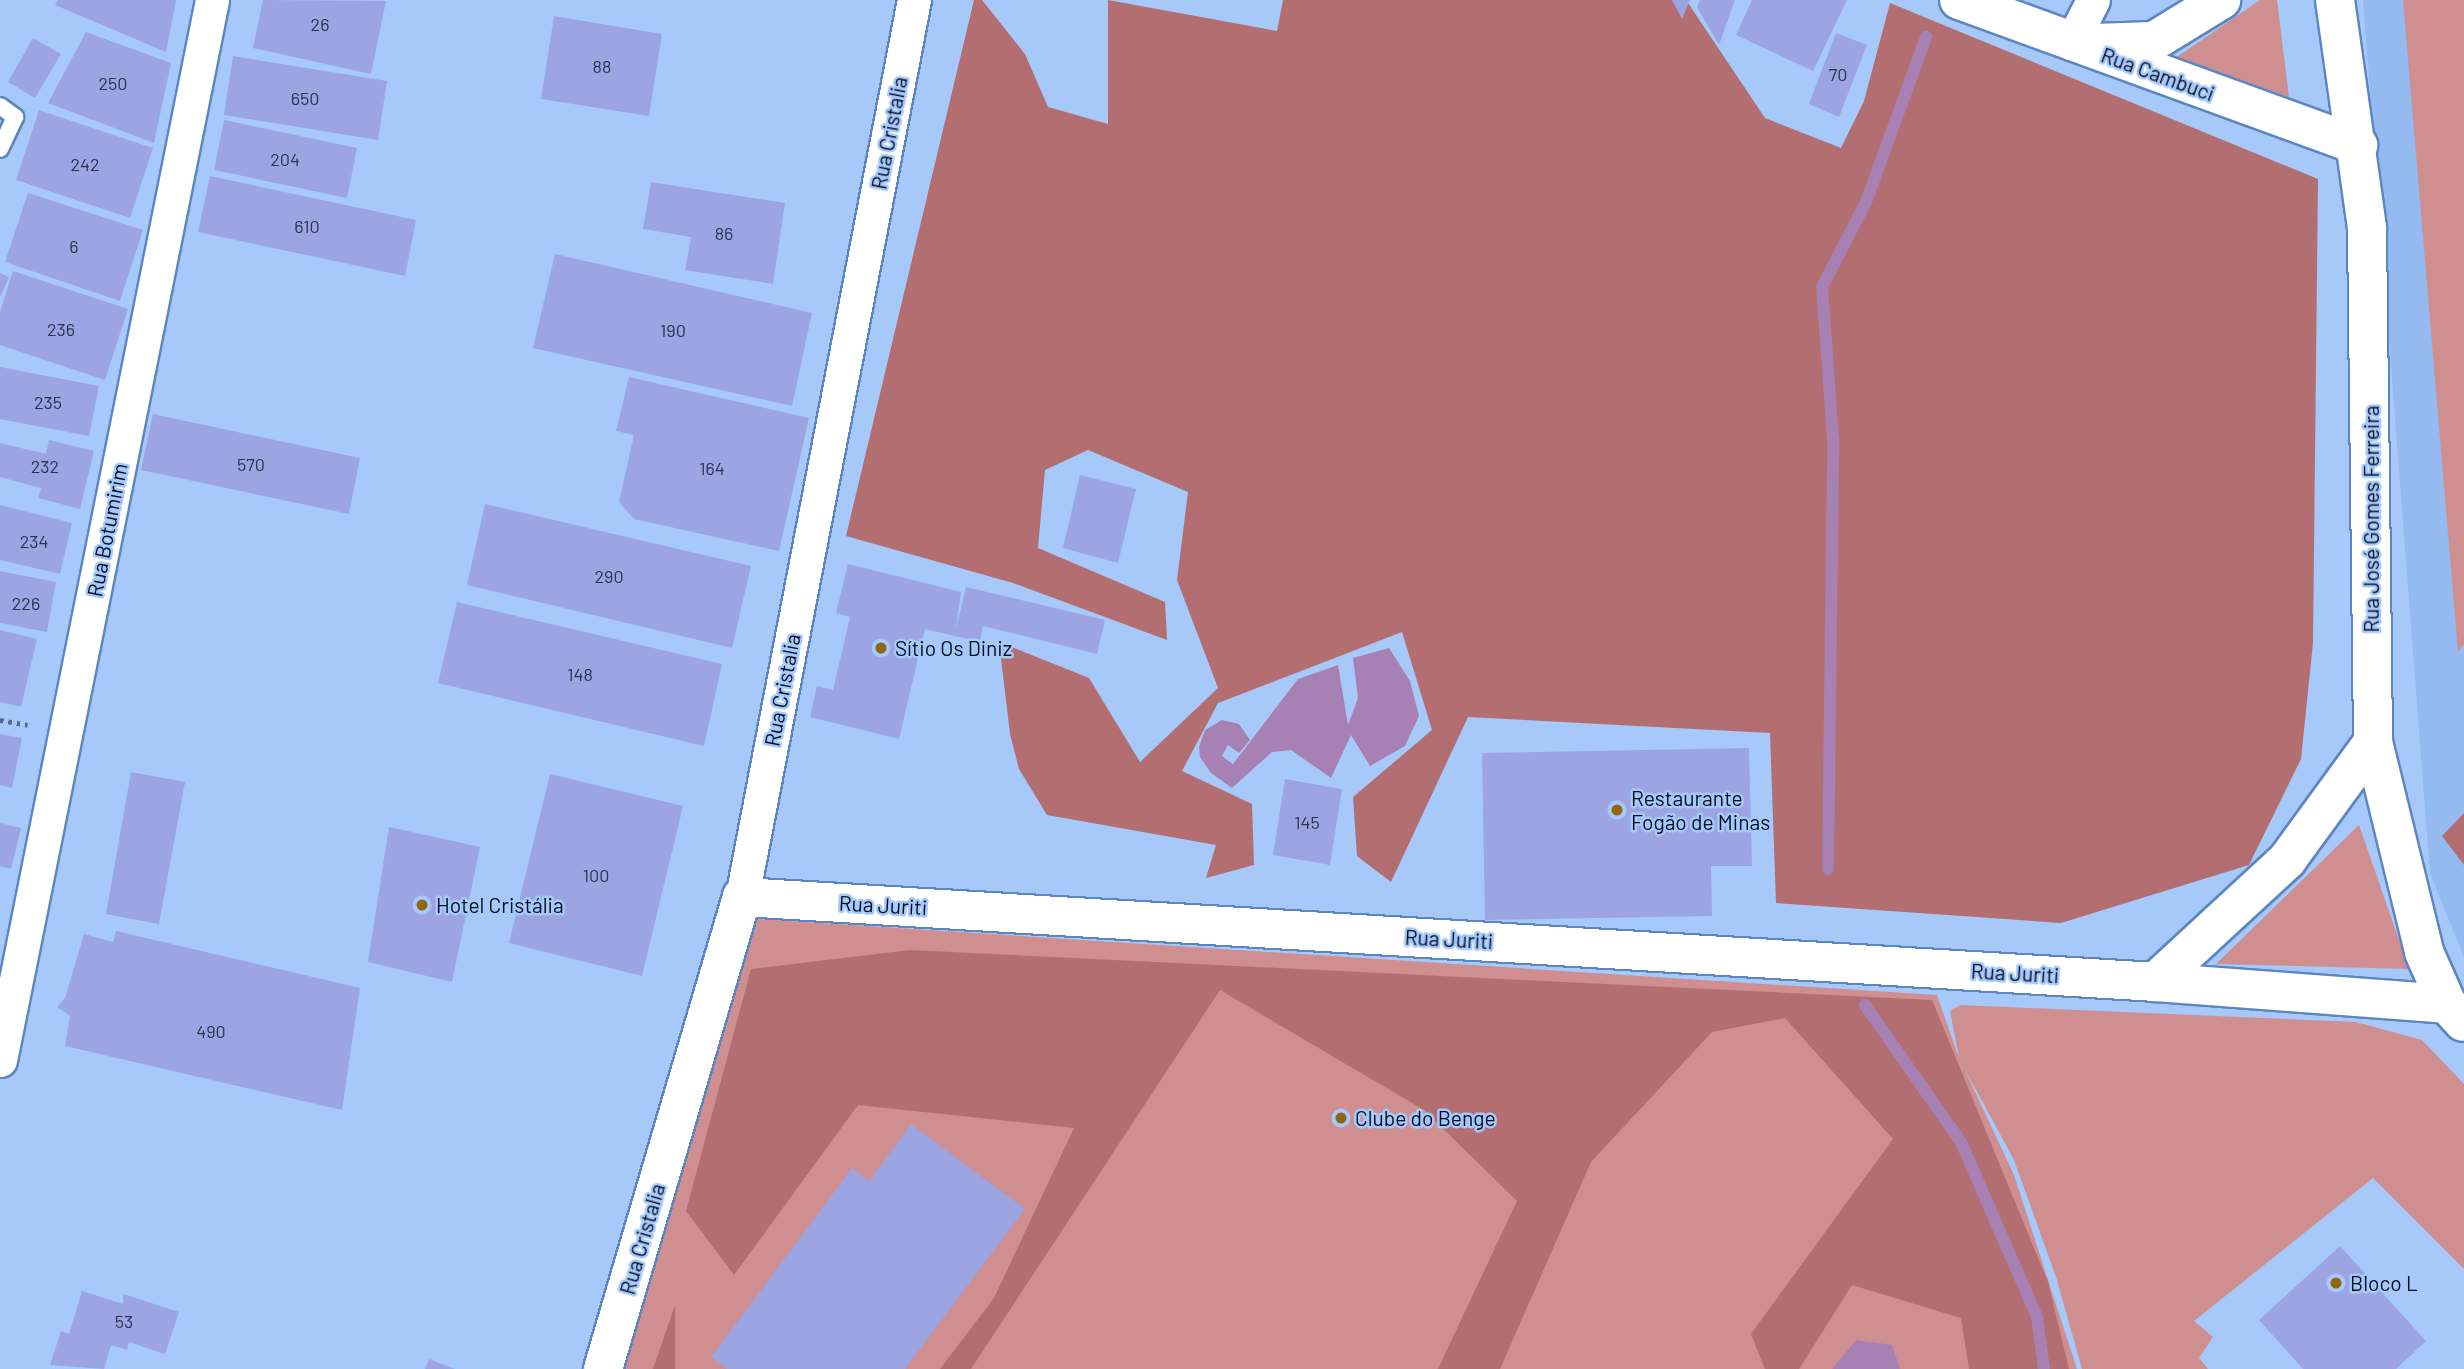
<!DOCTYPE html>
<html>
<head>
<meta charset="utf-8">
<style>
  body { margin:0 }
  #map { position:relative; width:2464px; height:1369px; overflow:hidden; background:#a6c9fa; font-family:Barlow,sans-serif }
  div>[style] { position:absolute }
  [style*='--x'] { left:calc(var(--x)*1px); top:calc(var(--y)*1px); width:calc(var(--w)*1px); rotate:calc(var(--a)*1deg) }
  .built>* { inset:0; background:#95baf0 }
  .green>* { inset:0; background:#cf8e90 }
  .forest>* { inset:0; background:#b26e71 }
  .water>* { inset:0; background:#a780b4 }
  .stream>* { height:12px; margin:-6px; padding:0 6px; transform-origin:6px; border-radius:6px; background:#a780b4 }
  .building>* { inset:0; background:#9ca5e1 }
  .path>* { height:4.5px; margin-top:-2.25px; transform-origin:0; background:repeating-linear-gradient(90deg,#52698c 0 3.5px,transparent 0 8.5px) }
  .roads { filter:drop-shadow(2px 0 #5d86c0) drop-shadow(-2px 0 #5d86c0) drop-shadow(0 2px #5d86c0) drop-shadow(0 -2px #5d86c0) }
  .service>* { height:16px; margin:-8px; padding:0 8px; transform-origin:8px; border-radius:8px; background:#fff }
  .minor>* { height:33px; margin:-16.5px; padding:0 16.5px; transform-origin:16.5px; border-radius:16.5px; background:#fff }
  .tertiary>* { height:38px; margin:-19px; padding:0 19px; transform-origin:19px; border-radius:19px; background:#fff }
  .dots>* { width:19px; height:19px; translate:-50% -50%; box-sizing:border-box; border:4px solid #a6c9fa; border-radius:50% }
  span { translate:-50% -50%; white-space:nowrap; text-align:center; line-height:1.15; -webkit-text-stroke:5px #a6c9fa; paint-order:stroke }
  .number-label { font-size:18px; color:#283452 }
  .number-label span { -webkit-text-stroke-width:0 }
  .street-label { font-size:21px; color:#020e23 }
  .poi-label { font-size:21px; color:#020e23 }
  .left { translate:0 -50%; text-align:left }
</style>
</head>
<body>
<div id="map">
  <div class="built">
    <div style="clip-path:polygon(2363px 0,2464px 0,2464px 957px,2430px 874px)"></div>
  </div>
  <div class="green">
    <div style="clip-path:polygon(2260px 0,2277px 0,2289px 97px,2177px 57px)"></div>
    <div style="clip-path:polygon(2403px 0,2464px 0,2464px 643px,2458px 652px)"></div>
    <div style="clip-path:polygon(2359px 825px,2409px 969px,2216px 964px)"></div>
    <div style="clip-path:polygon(758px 919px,1937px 995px,1959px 1058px,1950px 1011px,1960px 1005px,2356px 1022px,2422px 1040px,2464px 1084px,2464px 1269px,2373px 1178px,2194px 1321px,2213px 1337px,2199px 1358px,2208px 1369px,2082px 1369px,2056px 1277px,2014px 1160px,1963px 1066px,2014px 1175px,2077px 1369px,618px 1369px)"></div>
  </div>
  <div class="forest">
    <div style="clip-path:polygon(974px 0,982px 0,1025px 54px,1048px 107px,1108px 124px,1108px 0,1277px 31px,1283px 0,1686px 0,1765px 118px,1841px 148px,1864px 101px,1890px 3px,2318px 179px,2313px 643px,2301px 759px,2249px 865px,2061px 923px,1776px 903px,1770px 733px,1468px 717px,1391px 882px,1357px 856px,1353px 797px,1432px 730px,1402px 632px,1218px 703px,1182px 771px,1252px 804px,1254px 865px,1206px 878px,1216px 845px,1047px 815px,1019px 769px,1010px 734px,999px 642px,1089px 678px,1140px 762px,1218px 688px,1177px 580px,1188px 492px,1088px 450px,1045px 470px,1038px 548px,1165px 602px,1167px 640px,1013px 583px,846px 536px)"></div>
    <div style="clip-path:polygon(2464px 813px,2464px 865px,2442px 836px)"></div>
    <div style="clip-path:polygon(910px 950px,1932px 1000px,2048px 1282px,2069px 1369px,1969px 1369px,1961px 1318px,1852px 1285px,1799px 1369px,1765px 1369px,1751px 1334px,1893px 1139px,1785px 1018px,1712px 1032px,1591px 1162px,1500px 1369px,1438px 1369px,1517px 1201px,1424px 1110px,1220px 990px,971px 1369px,940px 1369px,994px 1298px,1074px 1128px,858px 1105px,734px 1275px,686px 1211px,751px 969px)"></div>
    <div style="clip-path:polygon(675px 1305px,675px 1369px,653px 1369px)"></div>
  </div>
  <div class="water">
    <div style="clip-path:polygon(1389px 648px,1410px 681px,1419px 716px,1405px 746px,1370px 766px,1351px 735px,1331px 778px,1291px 750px,1272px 752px,1232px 788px,1211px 773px,1200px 757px,1199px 747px,1205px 730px,1222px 720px,1239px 724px,1250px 740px,1239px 753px,1228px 745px,1222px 756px,1233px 764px,1298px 679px,1338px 665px,1348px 725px,1358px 698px,1353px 658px)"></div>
    <div style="clip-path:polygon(1856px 1340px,1892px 1345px,1900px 1369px,1832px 1369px)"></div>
  </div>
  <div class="stream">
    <div style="--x:1828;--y:869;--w:430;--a:-89.3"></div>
    <div style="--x:1833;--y:439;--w:152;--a:-94.1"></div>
    <div style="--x:1822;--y:287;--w:96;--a:-62.6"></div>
    <div style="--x:1866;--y:202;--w:176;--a:-70"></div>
    <div style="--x:1865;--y:1005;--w:167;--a:55"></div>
    <div style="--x:1961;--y:1142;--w:191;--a:66.5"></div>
    <div style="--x:2037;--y:1317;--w:52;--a:82.3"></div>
  </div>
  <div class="building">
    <div style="clip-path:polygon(58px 0,176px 0,166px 52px,55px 5px)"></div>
    <div style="clip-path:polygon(263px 0,386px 1px,371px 74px,253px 48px)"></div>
    <div style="clip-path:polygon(1672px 0,1690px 0,1682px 19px)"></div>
    <div style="clip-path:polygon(1700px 0,1735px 0,1719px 45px,1697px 7px)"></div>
    <div style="clip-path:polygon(1752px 0,1847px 0,1813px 71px,1736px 35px)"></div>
    <div style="clip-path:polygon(554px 16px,662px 34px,649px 116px,541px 99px)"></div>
    <div style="clip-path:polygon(86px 32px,171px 63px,154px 143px,48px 103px)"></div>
    <div style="clip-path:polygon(1836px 33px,1867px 45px,1839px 117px,1809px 104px)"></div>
    <div style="clip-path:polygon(33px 38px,61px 54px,35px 98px,8px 82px)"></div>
    <div style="clip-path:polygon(233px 56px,387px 81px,378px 140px,224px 115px)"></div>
    <div style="clip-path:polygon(39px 110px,153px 148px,130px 218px,16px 180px)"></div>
    <div style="clip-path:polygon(224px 120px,357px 148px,347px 198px,214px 170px)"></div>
    <div style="clip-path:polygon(210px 176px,416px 220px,405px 276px,198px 232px)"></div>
    <div style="clip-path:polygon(651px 182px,785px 203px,773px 284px,685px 270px,691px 237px,643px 229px)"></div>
    <div style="clip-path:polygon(28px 193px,143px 230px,120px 301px,5px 262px)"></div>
    <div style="clip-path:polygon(555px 254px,812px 313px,792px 406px,533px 348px)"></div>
    <div style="clip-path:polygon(13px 271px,128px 309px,105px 380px,0 345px,0 312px)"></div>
    <div style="clip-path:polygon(0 273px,9px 277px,0 297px)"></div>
    <div style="clip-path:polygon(0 367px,99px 386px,89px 436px,0 419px)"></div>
    <div style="clip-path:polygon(629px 377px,809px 418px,779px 551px,634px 519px,619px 502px,634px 435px,616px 431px)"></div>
    <div style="clip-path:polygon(153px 414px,360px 458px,349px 514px,141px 470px)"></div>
    <div style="clip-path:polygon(49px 440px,94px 451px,80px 509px,38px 498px,41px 488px,0 477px,0 443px,46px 454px)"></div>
    <div style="clip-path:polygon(1080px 475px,1136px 489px,1118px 563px,1063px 548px)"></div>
    <div style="clip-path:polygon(485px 504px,751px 566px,732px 648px,467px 585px)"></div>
    <div style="clip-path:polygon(0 505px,72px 523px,60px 574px,0 560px)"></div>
    <div style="clip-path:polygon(848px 564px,961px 592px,956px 629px,966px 587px,1105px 620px,1097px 654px,983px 626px,980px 642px,925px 629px,899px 739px,810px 717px,817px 686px,833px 690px,850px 617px,836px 613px)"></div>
    <div style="clip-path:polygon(0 571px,56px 582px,47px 632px,0 623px)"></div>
    <div style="clip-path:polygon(457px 602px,722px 664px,704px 746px,438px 683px)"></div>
    <div style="clip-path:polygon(0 630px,37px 639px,21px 707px,0 702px)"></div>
    <div style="clip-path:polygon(0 734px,22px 738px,12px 788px,0 785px)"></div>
    <div style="clip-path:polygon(1749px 748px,1752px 866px,1711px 866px,1712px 916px,1485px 920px,1482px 753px)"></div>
    <div style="clip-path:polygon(131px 772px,185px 782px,159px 924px,106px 914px)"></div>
    <div style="clip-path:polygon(550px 774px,683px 806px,642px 976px,509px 943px)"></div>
    <div style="clip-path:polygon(1285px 779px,1342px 789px,1330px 865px,1273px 855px)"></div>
    <div style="clip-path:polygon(0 823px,21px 828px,11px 869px,0 866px)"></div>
    <div style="clip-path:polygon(389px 827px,480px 847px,452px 982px,368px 962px)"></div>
    <div style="clip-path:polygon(116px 931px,360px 988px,342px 1110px,65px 1046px,70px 1016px,57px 1007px,65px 998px,84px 934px,113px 942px)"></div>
    <div style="clip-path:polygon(911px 1124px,1025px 1209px,905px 1369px,727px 1369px,711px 1357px,852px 1168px,869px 1181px)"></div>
    <div style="clip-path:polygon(2340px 1246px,2426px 1341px,2396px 1369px,2303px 1369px,2259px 1320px)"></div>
    <div style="clip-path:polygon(82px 1291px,123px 1304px,123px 1294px,179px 1312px,165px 1354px,129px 1342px,127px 1350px,111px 1345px,104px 1369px,50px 1365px,61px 1331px,69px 1334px)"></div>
    <div style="clip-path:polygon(429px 1359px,455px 1369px,425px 1369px)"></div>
  </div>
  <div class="path">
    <div style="--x:0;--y:720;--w:28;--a:10"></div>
  </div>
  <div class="roads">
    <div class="service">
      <div style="--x:0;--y:106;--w:19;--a:36"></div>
      <div style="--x:15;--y:117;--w:35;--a:115"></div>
    </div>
    <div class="minor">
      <div style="--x:2071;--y:43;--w:48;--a:-62.9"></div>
      <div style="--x:742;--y:897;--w:913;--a:-79.15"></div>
      <div style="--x:0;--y:1060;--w:1081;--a:-78.69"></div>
    </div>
    <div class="tertiary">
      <div style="--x:1959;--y:0;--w:425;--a:20"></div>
      <div style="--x:2335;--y:0;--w:230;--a:82"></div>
      <div style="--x:2367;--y:228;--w:514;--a:89.33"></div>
      <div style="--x:2373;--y:742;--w:216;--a:76.3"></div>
      <div style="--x:2424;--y:952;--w:57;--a:66.1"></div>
      <div style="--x:2447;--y:1004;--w:24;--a:48"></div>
      <div style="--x:2094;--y:43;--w:60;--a:-1.9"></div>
      <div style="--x:2154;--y:41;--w:79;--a:-31.5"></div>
      <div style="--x:2155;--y:982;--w:180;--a:-42.7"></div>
      <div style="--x:2287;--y:860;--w:146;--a:-53.9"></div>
      <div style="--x:603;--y:1369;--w:492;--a:-73.6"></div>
      <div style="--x:742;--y:897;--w:1416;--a:3.44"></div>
      <div style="--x:2155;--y:982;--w:293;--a:4.3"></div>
    </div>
  </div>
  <div class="dots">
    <div style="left:881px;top:648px;background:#926510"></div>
    <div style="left:1617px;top:810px;background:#926510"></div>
    <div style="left:422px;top:905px;background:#926510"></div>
    <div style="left:1341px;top:1118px;background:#926510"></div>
    <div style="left:2336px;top:1283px;background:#926510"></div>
  </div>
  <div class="number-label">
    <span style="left:320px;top:24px">26</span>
    <span style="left:602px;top:66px">88</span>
    <span style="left:1838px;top:74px">70</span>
    <span style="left:113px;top:83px">250</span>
    <span style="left:305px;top:98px">650</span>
    <span style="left:285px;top:159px">204</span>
    <span style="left:85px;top:164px">242</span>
    <span style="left:307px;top:226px">610</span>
    <span style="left:724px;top:233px">86</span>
    <span style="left:74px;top:246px">6</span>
    <span style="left:61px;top:329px">236</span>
    <span style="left:673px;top:330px">190</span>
    <span style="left:48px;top:402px">235</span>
    <span style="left:251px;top:464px">570</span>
    <span style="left:45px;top:466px">232</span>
    <span style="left:712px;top:468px">164</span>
    <span style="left:34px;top:541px">234</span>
    <span style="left:609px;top:576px">290</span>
    <span style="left:26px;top:603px">226</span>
    <span style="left:580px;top:674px">148</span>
    <span style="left:1307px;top:822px">145</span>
    <span style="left:596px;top:875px">100</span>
    <span style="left:211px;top:1031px">490</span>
    <span style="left:124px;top:1321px">53</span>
  </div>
  <div class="street-label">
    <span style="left:2158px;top:74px;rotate:20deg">Rua Cambuci</span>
    <span style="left:889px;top:133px;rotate:-79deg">Rua Cristalia</span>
    <span style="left:2371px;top:519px;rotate:-90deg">Rua José Gomes Ferreira</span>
    <span style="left:107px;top:530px;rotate:-79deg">Rua Botumirim</span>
    <span style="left:782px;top:690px;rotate:-79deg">Rua Cristalia</span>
    <span style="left:883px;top:905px;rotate:3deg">Rua Juriti</span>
    <span style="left:1449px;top:939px;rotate:3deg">Rua Juriti</span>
    <span style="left:2015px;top:973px;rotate:3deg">Rua Juriti</span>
    <span style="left:642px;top:1239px;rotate:-74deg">Rua Cristalia</span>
  </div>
  <div class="poi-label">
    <span class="left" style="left:895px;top:648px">Sítio Os Diniz</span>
    <span class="left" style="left:1631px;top:810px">Restaurante<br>Fogão de Minas</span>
    <span class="left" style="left:436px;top:905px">Hotel Cristália</span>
    <span class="left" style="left:1355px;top:1118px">Clube do Benge</span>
    <span class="left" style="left:2350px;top:1283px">Bloco L</span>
  </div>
</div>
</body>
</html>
